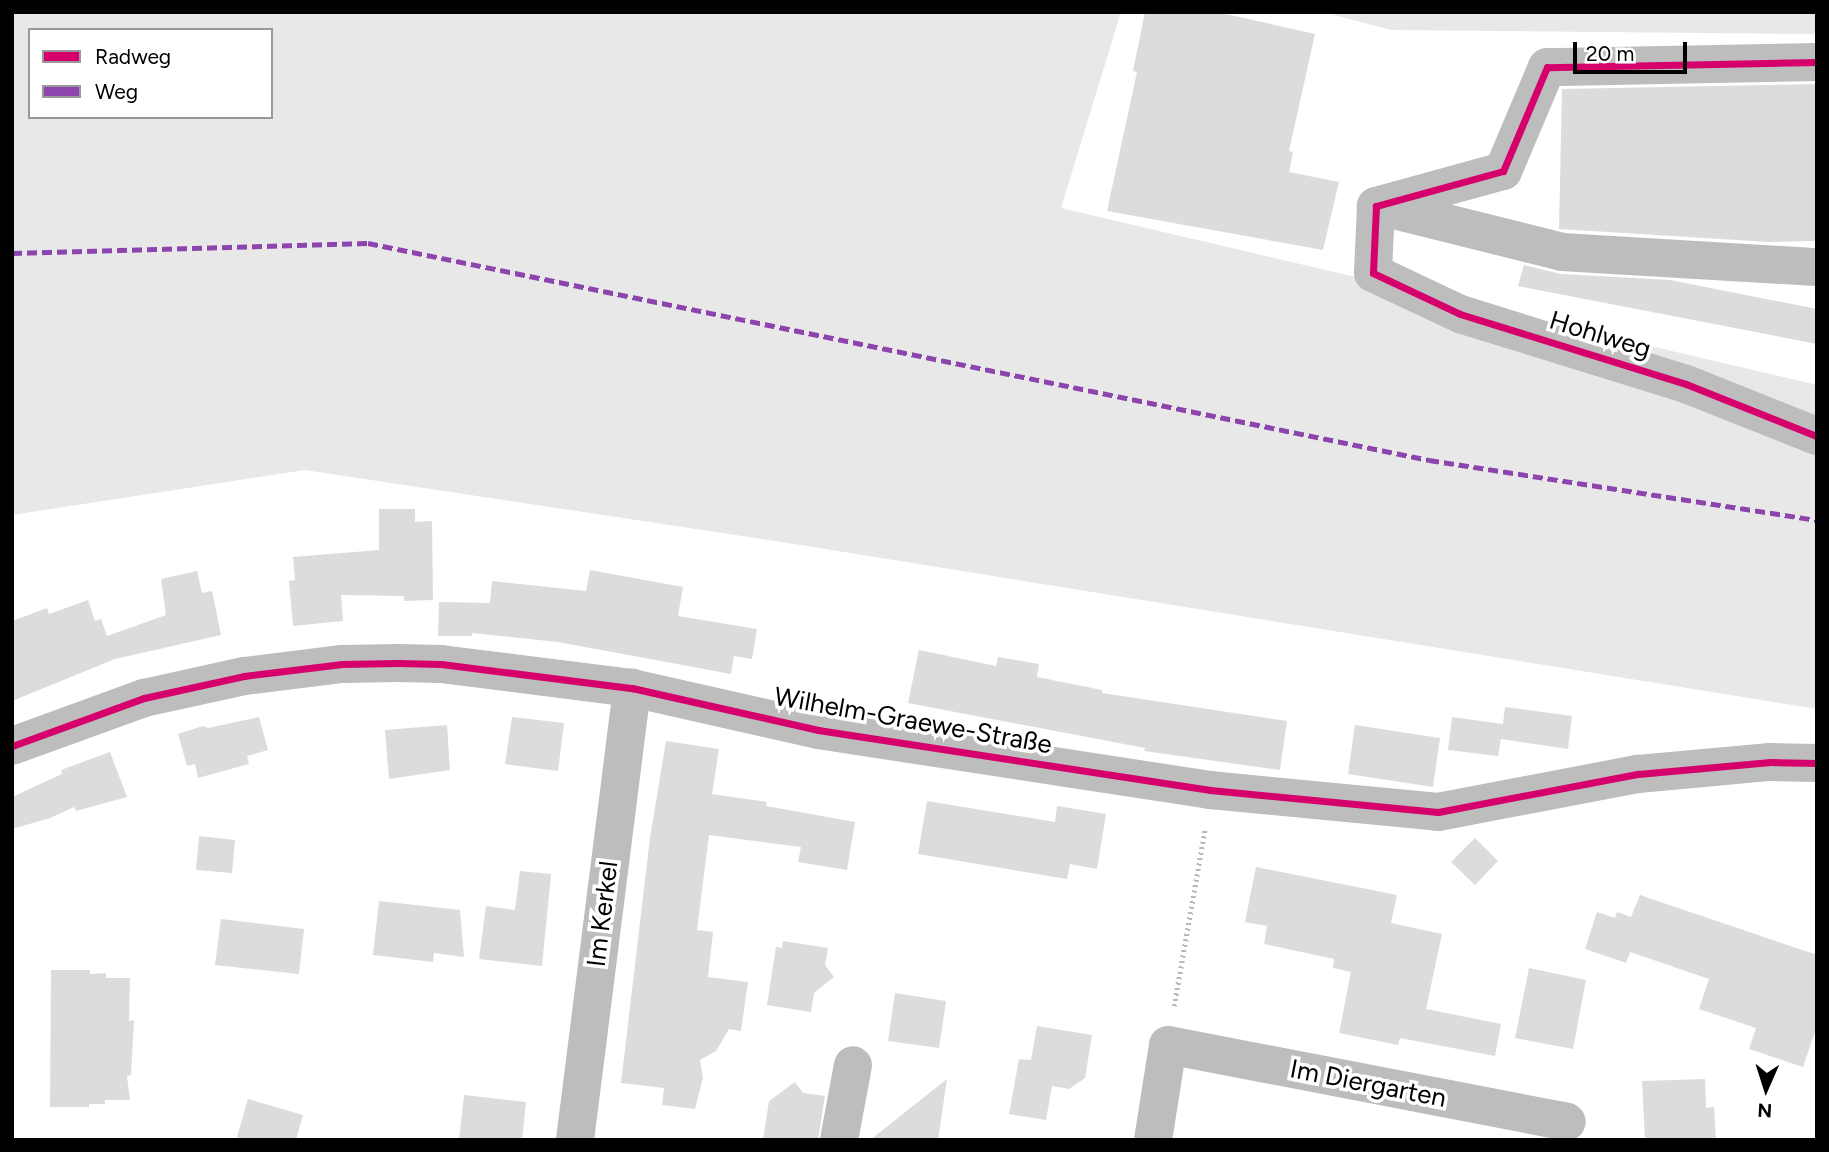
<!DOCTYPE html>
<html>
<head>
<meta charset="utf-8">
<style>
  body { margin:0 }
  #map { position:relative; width:1829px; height:1152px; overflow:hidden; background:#fff; font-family:Figtree,sans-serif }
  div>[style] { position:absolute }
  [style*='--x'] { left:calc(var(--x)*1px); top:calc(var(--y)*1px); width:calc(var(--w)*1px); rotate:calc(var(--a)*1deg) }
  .green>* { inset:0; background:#e8e8e8 }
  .building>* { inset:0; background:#dcdcdc }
  .path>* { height:4.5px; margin-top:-2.25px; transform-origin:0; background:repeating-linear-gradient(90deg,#b8b8b8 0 2px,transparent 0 5.5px) }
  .minor>* { height:38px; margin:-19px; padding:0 19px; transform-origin:19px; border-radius:19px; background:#bdbdbd }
  .quiet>* { height:5px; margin-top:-2.5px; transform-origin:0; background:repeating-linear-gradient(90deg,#8e44ad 0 10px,transparent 0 15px) }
  .cycleway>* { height:7px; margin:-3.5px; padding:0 3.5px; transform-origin:3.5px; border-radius:3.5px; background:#d6006c }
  span { translate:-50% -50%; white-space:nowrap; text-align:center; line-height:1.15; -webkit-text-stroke:7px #fff; paint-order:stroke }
  .street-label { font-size:26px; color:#000 }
  .frame { position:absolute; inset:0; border:14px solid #000; pointer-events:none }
  .legend { position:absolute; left:28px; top:28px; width:245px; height:91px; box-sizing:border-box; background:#fff; border:2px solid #999; margin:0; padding:9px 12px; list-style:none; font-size:21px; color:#000 }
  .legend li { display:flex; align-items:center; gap:14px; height:35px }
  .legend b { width:35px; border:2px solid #999 }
  .north { position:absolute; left:1731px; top:1054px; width:70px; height:70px; -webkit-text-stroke:5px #fff; paint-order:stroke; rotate:183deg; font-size:19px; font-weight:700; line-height:28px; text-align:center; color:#000 }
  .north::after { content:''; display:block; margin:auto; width:24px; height:32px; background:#000; clip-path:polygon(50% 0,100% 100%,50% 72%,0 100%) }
  .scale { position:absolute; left:1573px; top:42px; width:114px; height:32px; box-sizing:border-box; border:4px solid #000; border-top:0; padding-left:9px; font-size:21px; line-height:24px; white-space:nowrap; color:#000; -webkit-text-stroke:5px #fff; paint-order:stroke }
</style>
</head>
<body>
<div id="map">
  <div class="green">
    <div style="clip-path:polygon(evenodd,12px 12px,1121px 12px,1061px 208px,1817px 385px,1817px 709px,788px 543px,305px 470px,12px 515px,12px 12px,30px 30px,271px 30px,271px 117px,30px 117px,30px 30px)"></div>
    <div style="clip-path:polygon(1323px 12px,1817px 12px,1817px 34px,1391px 30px)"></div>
  </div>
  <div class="building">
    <div style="clip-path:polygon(1145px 12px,1217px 12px,1315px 34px,1289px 151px,1293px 152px,1289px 172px,1339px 182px,1323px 250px,1107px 211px,1137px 72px,1133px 71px)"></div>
    <div style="clip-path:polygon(1817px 84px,1817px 241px,1769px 242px,1559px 229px,1562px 89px)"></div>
    <div style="clip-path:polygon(1524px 265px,1561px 274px,1670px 280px,1817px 309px,1817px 344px,1518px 286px)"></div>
    <div style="clip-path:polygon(379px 509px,415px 509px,415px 522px,432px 521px,433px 600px,404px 601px,404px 596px,341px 595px,343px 621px,293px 626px,289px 581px,295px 580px,293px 557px,379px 550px)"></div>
    <div style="clip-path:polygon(590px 570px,683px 587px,678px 616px,757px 629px,752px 659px,734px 656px,731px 674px,558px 642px,472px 633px,472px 636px,438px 636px,439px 602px,490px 603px,492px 581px,586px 591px)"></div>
    <div style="clip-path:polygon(197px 571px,202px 593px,212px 591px,221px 635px,115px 659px,12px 701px,12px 621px,47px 608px,49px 614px,88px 600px,95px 621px,101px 619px,107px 636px,166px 615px,161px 579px)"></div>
    <div style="clip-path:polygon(919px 650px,996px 666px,998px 657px,1039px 664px,1037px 677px,1102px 690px,1102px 693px,1287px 721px,1280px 770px,1144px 751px,1145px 748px,908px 703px)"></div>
    <div style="clip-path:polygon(1505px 707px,1572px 716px,1568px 749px,1501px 739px,1498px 756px,1448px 750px,1452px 717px,1503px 724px)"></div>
    <div style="clip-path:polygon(259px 717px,268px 750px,247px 756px,249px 764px,198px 778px,195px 764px,187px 766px,178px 734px,203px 726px,208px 728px)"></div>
    <div style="clip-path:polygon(512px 717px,564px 723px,558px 771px,505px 764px)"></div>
    <div style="clip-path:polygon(447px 725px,450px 770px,389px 779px,385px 730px)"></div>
    <div style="clip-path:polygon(1355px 725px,1440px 738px,1433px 787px,1348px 774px)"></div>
    <div style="clip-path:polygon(666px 741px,719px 749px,712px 794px,767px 802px,766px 806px,855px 822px,847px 870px,798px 862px,801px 847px,709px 835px,697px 930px,713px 932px,708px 977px,748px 982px,741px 1031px,729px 1029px,716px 1051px,700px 1060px,703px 1078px,695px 1109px,662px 1105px,664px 1088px,621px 1083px,650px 838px)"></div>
    <div style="clip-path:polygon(110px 752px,127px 797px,76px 811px,74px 807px,50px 818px,12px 829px,12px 797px,62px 774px,61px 770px)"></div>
    <div style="clip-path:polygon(927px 801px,1055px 822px,1057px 806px,1106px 814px,1097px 869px,1070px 864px,1067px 879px,918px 854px)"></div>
    <div style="clip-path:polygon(199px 836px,235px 840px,232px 873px,196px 870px)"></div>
    <div style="clip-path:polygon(1475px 838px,1498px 861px,1475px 885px,1451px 862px)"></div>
    <div style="clip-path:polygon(1256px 867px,1397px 895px,1391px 923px,1442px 934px,1426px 1009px,1501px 1024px,1495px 1056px,1400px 1038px,1398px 1045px,1339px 1033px,1351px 972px,1333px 968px,1334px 959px,1264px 944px,1267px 926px,1245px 922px)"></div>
    <div style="clip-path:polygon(520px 871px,551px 874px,542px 966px,479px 959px,486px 906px,515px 910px)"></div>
    <div style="clip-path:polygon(1640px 895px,1817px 955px,1817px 1026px,1803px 1067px,1749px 1049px,1756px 1028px,1699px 1009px,1709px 979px,1630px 952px,1626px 963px,1585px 949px,1597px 912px,1615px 918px,1617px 912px,1631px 917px)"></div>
    <div style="clip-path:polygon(379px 901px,460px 910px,464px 957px,434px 953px,433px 962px,373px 955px)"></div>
    <div style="clip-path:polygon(221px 919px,304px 929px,299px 974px,215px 965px)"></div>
    <div style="clip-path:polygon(783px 941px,828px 948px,825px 965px,834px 977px,814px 993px,811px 1012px,767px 1005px,776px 947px,782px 948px)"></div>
    <div style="clip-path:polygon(1529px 968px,1586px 980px,1573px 1049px,1515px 1038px)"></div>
    <div style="clip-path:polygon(51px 970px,90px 970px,90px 974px,106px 973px,106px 978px,130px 978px,129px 1021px,134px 1020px,131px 1075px,127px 1076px,130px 1100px,105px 1100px,105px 1104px,89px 1104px,89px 1107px,50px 1107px)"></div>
    <div style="clip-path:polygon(895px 993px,946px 1001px,939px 1048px,888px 1041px)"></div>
    <div style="clip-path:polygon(1037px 1026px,1092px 1035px,1085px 1078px,1069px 1089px,1052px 1086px,1046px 1120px,1009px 1114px,1019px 1059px,1031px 1060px)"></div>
    <div style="clip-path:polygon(947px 1079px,938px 1140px,870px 1140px)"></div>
    <div style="clip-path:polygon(1705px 1079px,1706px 1108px,1714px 1107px,1716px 1140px,1645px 1140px,1642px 1081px)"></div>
    <div style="clip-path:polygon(795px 1082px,803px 1093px,825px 1096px,818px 1140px,763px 1140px,769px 1101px)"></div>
    <div style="clip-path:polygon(464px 1095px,526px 1102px,522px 1140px,459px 1140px)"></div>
    <div style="clip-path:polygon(248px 1099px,303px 1115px,296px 1140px,236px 1140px)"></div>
  </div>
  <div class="path">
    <div style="--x:1174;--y:1006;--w:180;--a:-80.1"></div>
  </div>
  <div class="minor">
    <div style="--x:1817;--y:62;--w:270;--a:178.9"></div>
    <div style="--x:1547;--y:67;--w:113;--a:112.9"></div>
    <div style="--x:1503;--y:171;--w:132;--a:164.6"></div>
    <div style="--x:1376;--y:206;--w:67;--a:92.6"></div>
    <div style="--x:1373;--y:273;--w:96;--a:25.2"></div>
    <div style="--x:1460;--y:314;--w:237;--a:17.2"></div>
    <div style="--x:1686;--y:384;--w:141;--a:21.7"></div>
    <div style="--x:1378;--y:206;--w:190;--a:14"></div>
    <div style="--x:1562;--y:252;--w:255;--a:3.4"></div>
    <div style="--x:12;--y:746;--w:140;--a:-20"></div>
    <div style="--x:144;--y:698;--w:102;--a:-12.4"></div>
    <div style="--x:244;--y:676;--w:99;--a:-7"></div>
    <div style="--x:342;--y:664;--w:56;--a:-1"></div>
    <div style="--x:398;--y:663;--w:43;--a:1.3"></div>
    <div style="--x:441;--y:664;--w:193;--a:7.2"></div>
    <div style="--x:632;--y:688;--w:191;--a:12.7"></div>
    <div style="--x:818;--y:730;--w:397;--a:8.7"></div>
    <div style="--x:1210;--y:790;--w:229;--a:5.5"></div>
    <div style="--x:1438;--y:812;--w:204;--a:-10.8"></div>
    <div style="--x:1638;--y:774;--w:133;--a:-5.2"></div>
    <div style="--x:1770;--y:762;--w:47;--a:1.2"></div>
    <div style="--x:575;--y:1140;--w:456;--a:-82.8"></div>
    <div style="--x:839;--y:1140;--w:76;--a:-79.4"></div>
    <div style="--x:1153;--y:1140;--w:96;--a:-81"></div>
    <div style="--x:1168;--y:1045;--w:406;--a:10.9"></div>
  </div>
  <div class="quiet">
    <div style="--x:12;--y:253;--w:356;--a:-1.6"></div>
    <div style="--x:368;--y:243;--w:1083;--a:11.56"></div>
    <div style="--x:1429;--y:460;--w:393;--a:8.8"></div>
  </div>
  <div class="cycleway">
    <div style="--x:1817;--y:62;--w:270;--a:178.9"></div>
    <div style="--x:1547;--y:67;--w:113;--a:112.9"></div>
    <div style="--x:1503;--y:171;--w:132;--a:164.6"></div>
    <div style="--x:1376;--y:206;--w:67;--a:92.6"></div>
    <div style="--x:1373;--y:273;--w:96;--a:25.2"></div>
    <div style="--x:1460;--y:314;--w:237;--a:17.2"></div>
    <div style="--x:1686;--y:384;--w:141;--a:21.7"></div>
    <div style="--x:12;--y:746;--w:140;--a:-20"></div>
    <div style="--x:144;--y:698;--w:102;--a:-12.4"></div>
    <div style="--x:244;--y:676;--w:99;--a:-7"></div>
    <div style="--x:342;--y:664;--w:56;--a:-1"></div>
    <div style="--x:398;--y:663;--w:43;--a:1.3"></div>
    <div style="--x:441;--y:664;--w:193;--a:7.2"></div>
    <div style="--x:632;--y:688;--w:191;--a:12.7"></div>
    <div style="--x:818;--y:730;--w:397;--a:8.7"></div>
    <div style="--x:1210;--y:790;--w:229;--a:5.5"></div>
    <div style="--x:1438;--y:812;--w:204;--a:-10.8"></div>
    <div style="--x:1638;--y:774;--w:133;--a:-5.2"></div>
    <div style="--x:1770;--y:762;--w:47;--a:1.2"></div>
  </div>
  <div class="street-label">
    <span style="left:1600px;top:335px;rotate:17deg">Hohlweg</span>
    <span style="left:913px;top:721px;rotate:10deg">Wilhelm-Graewe-Straße</span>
    <span style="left:603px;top:914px;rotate:-83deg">Im Kerkel</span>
    <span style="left:1368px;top:1084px;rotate:11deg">Im Diergarten</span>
  </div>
  <div class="frame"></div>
  <ul class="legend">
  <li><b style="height:9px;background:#d6006c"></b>Radweg</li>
  <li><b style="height:9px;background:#8e44ad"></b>Weg</li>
  </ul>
  <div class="north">N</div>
  <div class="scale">20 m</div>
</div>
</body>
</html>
